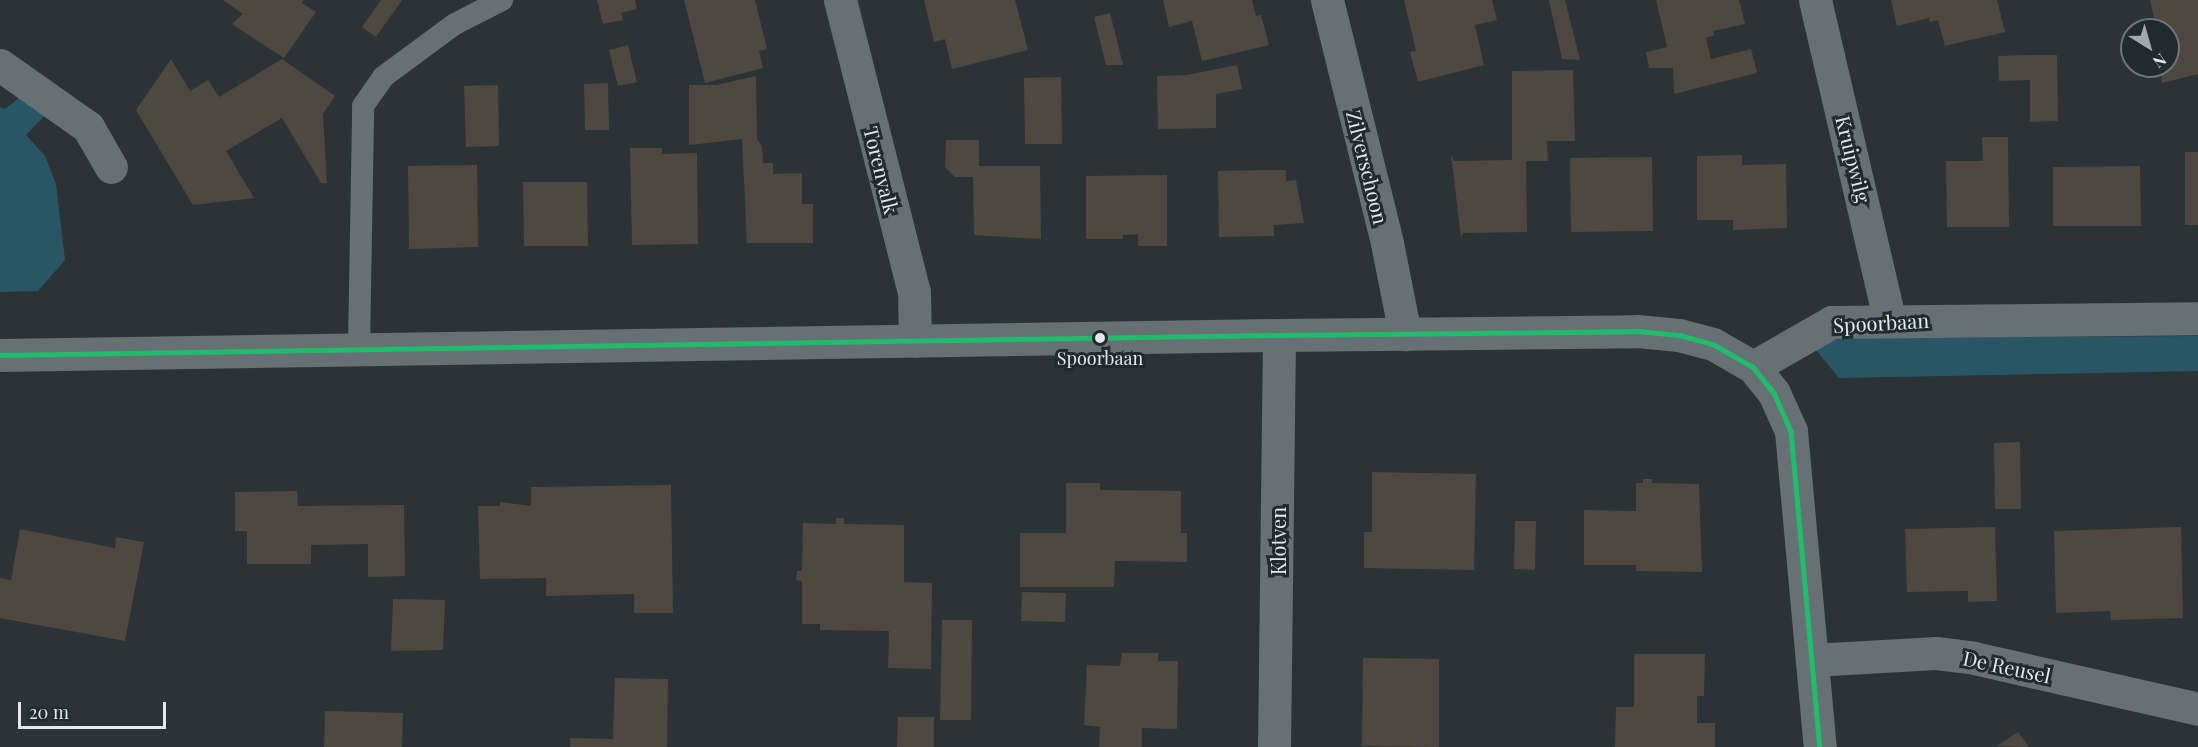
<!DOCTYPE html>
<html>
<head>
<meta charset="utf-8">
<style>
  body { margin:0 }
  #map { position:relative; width:2198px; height:747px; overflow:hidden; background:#2c3336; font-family:"Playfair Display",serif }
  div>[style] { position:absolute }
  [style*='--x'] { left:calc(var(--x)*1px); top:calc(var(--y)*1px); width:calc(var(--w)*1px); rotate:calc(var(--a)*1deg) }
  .green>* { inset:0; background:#295665 }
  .building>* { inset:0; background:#4e4840 }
  .service>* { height:22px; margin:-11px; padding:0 11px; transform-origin:11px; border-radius:11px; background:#667075 }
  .minor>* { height:33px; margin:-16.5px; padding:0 16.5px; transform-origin:16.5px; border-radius:16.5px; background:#667075 }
  .bus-1>* { height:4.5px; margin:-2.25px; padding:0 2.25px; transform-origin:2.25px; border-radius:2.25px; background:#20bc6c }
  .dots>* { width:16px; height:16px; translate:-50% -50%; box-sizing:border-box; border:3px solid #202a2f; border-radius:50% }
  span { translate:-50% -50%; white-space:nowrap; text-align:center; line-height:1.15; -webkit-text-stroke:6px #202a2f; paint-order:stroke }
  .bus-label { font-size:18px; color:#e2e9eb }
  .street-label { font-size:20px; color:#e2e9eb }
  .north { position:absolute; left:2120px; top:18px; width:60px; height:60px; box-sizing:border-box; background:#202a2f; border:2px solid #6e767a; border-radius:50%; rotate:143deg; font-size:16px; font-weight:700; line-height:24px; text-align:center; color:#e2e9eb }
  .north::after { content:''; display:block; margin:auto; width:21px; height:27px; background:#a2a9ac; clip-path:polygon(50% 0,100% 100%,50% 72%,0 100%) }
  .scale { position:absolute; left:18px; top:702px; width:148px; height:27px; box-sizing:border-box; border:3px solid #e2e9eb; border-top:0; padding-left:8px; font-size:18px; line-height:21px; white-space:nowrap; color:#e2e9eb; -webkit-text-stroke:4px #202a2f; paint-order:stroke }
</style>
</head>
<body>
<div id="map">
  <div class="green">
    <div style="clip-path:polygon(23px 95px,48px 112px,26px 135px,45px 156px,56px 184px,65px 260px,38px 291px,0 292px,0 107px,5px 109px)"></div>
    <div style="clip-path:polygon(2198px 336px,2198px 371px,1839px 378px,1815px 349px,1833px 340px,1854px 338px)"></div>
  </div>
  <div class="building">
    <div style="clip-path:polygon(223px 0,304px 0,302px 3px,316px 12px,284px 58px,232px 24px,243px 14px)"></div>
    <div style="clip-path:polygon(381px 0,402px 0,376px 37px,362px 27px)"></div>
    <div style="clip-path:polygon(597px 0,635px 0,637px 9px,621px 13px,623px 20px,603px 24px)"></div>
    <div style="clip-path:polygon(684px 0,755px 0,767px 49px,759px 51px,763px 68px,705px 83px)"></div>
    <div style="clip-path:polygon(924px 0,1015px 0,1028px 50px,952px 69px,945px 39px,934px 42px)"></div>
    <div style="clip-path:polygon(1163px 0,1252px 0,1256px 16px,1261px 15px,1269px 45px,1202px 61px,1192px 21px,1169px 27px)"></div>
    <div style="clip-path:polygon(1404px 0,1492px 0,1497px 20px,1475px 25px,1484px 65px,1418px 82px,1410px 52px,1416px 51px)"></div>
    <div style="clip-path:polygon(1549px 0,1565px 0,1580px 60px,1562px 59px)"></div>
    <div style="clip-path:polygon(1656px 0,1739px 0,1745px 24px,1713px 31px,1714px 35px,1706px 38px,1711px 59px,1751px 49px,1757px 73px,1674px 94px,1673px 68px,1649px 68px,1646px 52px,1667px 47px)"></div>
    <div style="clip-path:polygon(1891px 0,1997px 0,2005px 32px,1945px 46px,1938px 20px,1930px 22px,1929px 18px,1897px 26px)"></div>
    <div style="clip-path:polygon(2150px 0,2198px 0,2198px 74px,2162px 83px,2160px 66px,2168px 66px,2168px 30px,2157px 30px)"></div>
    <div style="clip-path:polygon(1110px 13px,1123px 65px,1106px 65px,1094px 17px)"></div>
    <div style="clip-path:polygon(628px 45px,637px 82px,618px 86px,609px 50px)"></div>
    <div style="clip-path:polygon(2029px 55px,2057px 55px,2058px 121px,2030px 122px,2030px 80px,1999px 81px,1998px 56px)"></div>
    <div style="clip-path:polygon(171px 59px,190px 91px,208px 80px,219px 97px,282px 59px,335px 96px,323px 114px,327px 183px,321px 183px,282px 118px,226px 151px,254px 198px,193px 205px,136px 110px)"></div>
    <div style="clip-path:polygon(1237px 65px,1242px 89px,1216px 94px,1216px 128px,1158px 129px,1157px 76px,1187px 75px)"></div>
    <div style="clip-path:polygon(1573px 70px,1575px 141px,1547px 141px,1548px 161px,1526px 161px,1527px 232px,1463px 233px,1461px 238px,1451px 154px,1454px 161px,1512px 160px,1512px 71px)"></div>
    <div style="clip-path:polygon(756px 76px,757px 139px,762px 146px,763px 163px,773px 163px,773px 174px,802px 173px,802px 204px,813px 204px,813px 243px,747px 243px,742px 139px,689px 145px,689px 85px,717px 85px)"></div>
    <div style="clip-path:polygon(1061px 77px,1062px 144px,1025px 144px,1024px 78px)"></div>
    <div style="clip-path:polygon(608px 83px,609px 130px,585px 130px,584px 84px)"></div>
    <div style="clip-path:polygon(498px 85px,499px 146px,466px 147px,464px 86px)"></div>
    <div style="clip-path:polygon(1982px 137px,2008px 137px,2009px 227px,1947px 227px,1946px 161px,1983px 161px)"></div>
    <div style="clip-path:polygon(946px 140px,979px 140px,979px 166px,1040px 166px,1041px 239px,974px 235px,973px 177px,955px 177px,945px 167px)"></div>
    <div style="clip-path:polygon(630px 148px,662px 148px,662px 154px,697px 153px,698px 244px,632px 245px)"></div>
    <div style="clip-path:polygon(2185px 152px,2198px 152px,2198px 225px,2185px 225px)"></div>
    <div style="clip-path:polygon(1742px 155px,1742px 165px,1786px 164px,1787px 228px,1733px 230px,1733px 220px,1697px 220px,1697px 156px)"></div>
    <div style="clip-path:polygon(1652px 157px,1653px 231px,1571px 232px,1570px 158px)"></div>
    <div style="clip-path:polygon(477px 165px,478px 247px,409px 249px,408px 166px)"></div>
    <div style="clip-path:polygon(2140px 166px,2141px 226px,2053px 226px,2053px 167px)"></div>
    <div style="clip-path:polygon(1265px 170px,1286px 170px,1286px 181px,1296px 180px,1304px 223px,1274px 225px,1274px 236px,1219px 237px,1218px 171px)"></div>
    <div style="clip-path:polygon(1167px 175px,1167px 246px,1138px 246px,1138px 234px,1123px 235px,1123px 239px,1086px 239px,1086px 176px)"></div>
    <div style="clip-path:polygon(523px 182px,587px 182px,588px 246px,524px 246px)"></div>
    <div style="clip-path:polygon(2020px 442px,2021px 509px,1995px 509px,1994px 443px)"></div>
    <div style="clip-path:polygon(1372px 472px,1476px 474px,1474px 570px,1364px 568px,1364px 532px,1372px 532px)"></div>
    <div style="clip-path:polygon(1643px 479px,1652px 479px,1652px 483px,1699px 484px,1702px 572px,1636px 571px,1636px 565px,1584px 565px,1584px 510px,1636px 511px,1636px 483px,1643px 483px)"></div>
    <div style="clip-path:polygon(1066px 483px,1100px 483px,1100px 490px,1181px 491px,1181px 533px,1187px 533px,1187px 562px,1115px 561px,1114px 587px,1020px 587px,1020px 533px,1066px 533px)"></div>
    <div style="clip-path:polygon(671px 485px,673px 613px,634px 613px,634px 594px,546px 596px,546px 578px,480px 579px,478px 506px,500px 506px,500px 502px,531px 506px,531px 487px)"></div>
    <div style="clip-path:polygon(297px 491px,298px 506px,404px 505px,405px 576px,368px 577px,368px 544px,311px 545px,311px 564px,247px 564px,247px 531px,235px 531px,235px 492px)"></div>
    <div style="clip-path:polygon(836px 518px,844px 518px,844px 524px,904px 525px,904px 582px,932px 583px,931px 669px,888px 668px,889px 631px,820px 630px,820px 624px,802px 624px,802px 581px,796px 580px,797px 571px,802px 571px,803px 523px,836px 524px)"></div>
    <div style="clip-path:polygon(1515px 521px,1536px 521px,1535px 570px,1514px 569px)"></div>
    <div style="clip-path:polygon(1995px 527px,1997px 601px,1968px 602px,1968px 591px,1907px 592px,1905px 529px)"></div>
    <div style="clip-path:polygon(2181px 527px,2183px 618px,2111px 620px,2110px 611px,2056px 613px,2054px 531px)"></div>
    <div style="clip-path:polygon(20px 529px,115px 548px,116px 537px,144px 542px,125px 641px,0 618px,0 578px,11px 580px)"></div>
    <div style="clip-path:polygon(1022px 592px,1066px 593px,1065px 622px,1021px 621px)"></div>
    <div style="clip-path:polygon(393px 599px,445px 600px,443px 650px,391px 651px)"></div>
    <div style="clip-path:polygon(942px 620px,972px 620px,971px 720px,940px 720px)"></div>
    <div style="clip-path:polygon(1122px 653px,1158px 653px,1158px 661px,1178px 661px,1177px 729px,1142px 728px,1142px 747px,1099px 747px,1100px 727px,1084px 725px,1087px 665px,1120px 666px)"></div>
    <div style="clip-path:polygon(1634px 654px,1705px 654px,1704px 696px,1697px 696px,1697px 723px,1715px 723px,1715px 747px,1615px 747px,1616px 707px,1634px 707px)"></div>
    <div style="clip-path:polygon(1363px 658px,1439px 659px,1439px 747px,1362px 746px)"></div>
    <div style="clip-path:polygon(615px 678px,668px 679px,667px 747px,570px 747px,570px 738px,613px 739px)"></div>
    <div style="clip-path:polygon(325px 711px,403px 713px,402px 747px,324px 747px)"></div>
    <div style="clip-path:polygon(898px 717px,934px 717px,934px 747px,897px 747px)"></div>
    <div style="clip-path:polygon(2018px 732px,2029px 747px,1996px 746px)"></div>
  </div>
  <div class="service">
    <div style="--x:359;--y:347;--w:241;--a:-89"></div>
    <div style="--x:363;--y:106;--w:35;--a:-55"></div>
    <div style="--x:383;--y:77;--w:89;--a:-36.4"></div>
    <div style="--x:455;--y:24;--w:53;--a:-27.1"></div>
  </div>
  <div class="minor">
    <div style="--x:840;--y:0;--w:301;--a:75.8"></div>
    <div style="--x:914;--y:292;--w:49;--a:88.8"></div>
    <div style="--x:1327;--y:0;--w:250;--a:76.1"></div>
    <div style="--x:1387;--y:243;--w:93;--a:78.8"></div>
    <div style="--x:1815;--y:0;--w:327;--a:76.9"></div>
    <div style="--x:0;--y:65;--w:108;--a:35.2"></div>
    <div style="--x:88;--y:127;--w:46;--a:60.1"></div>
    <div style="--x:0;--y:355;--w:1279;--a:-0.9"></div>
    <div style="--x:1279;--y:335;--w:358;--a:-0.6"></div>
    <div style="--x:1637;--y:331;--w:42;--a:5.4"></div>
    <div style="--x:1679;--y:335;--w:35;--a:15"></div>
    <div style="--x:1713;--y:344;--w:46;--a:29.9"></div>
    <div style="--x:1753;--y:367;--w:33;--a:51"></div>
    <div style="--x:1774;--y:393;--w:42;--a:65.9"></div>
    <div style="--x:1791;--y:431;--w:317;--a:84.8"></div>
    <div style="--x:1753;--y:367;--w:91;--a:-29.7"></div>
    <div style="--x:1832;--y:322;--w:366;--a:-0.6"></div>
    <div style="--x:1812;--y:660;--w:124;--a:-3.2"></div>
    <div style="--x:1936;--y:653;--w:38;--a:7"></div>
    <div style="--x:1974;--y:658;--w:230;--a:12.8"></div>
    <div style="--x:1274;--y:747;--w:412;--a:-89.3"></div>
  </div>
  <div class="bus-1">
    <div style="--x:0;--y:355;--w:1279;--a:-0.9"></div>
    <div style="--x:1279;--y:335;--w:358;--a:-0.6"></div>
    <div style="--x:1637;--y:331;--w:42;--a:5.4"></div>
    <div style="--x:1679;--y:335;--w:35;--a:15"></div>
    <div style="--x:1713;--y:344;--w:46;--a:29.9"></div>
    <div style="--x:1753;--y:367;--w:33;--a:51"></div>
    <div style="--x:1774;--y:393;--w:42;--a:65.9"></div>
    <div style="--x:1791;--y:431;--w:317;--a:84.8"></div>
  </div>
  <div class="dots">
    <div style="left:1100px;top:338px;background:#e2e9eb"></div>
  </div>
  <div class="bus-label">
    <span style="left:1100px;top:358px">Spoorbaan</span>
  </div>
  <div class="street-label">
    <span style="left:1854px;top:159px;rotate:76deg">Kruipwilg</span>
    <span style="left:1368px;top:167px;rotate:76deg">Zilverschoon</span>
    <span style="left:882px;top:170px;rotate:76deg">Torenvalk</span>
    <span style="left:1881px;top:322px;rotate:-3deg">Spoorbaan</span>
    <span style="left:1277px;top:541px;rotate:-90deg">Klotven</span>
    <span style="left:2007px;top:666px;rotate:12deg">De Reusel</span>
  </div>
  <div class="north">N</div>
  <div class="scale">20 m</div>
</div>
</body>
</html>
